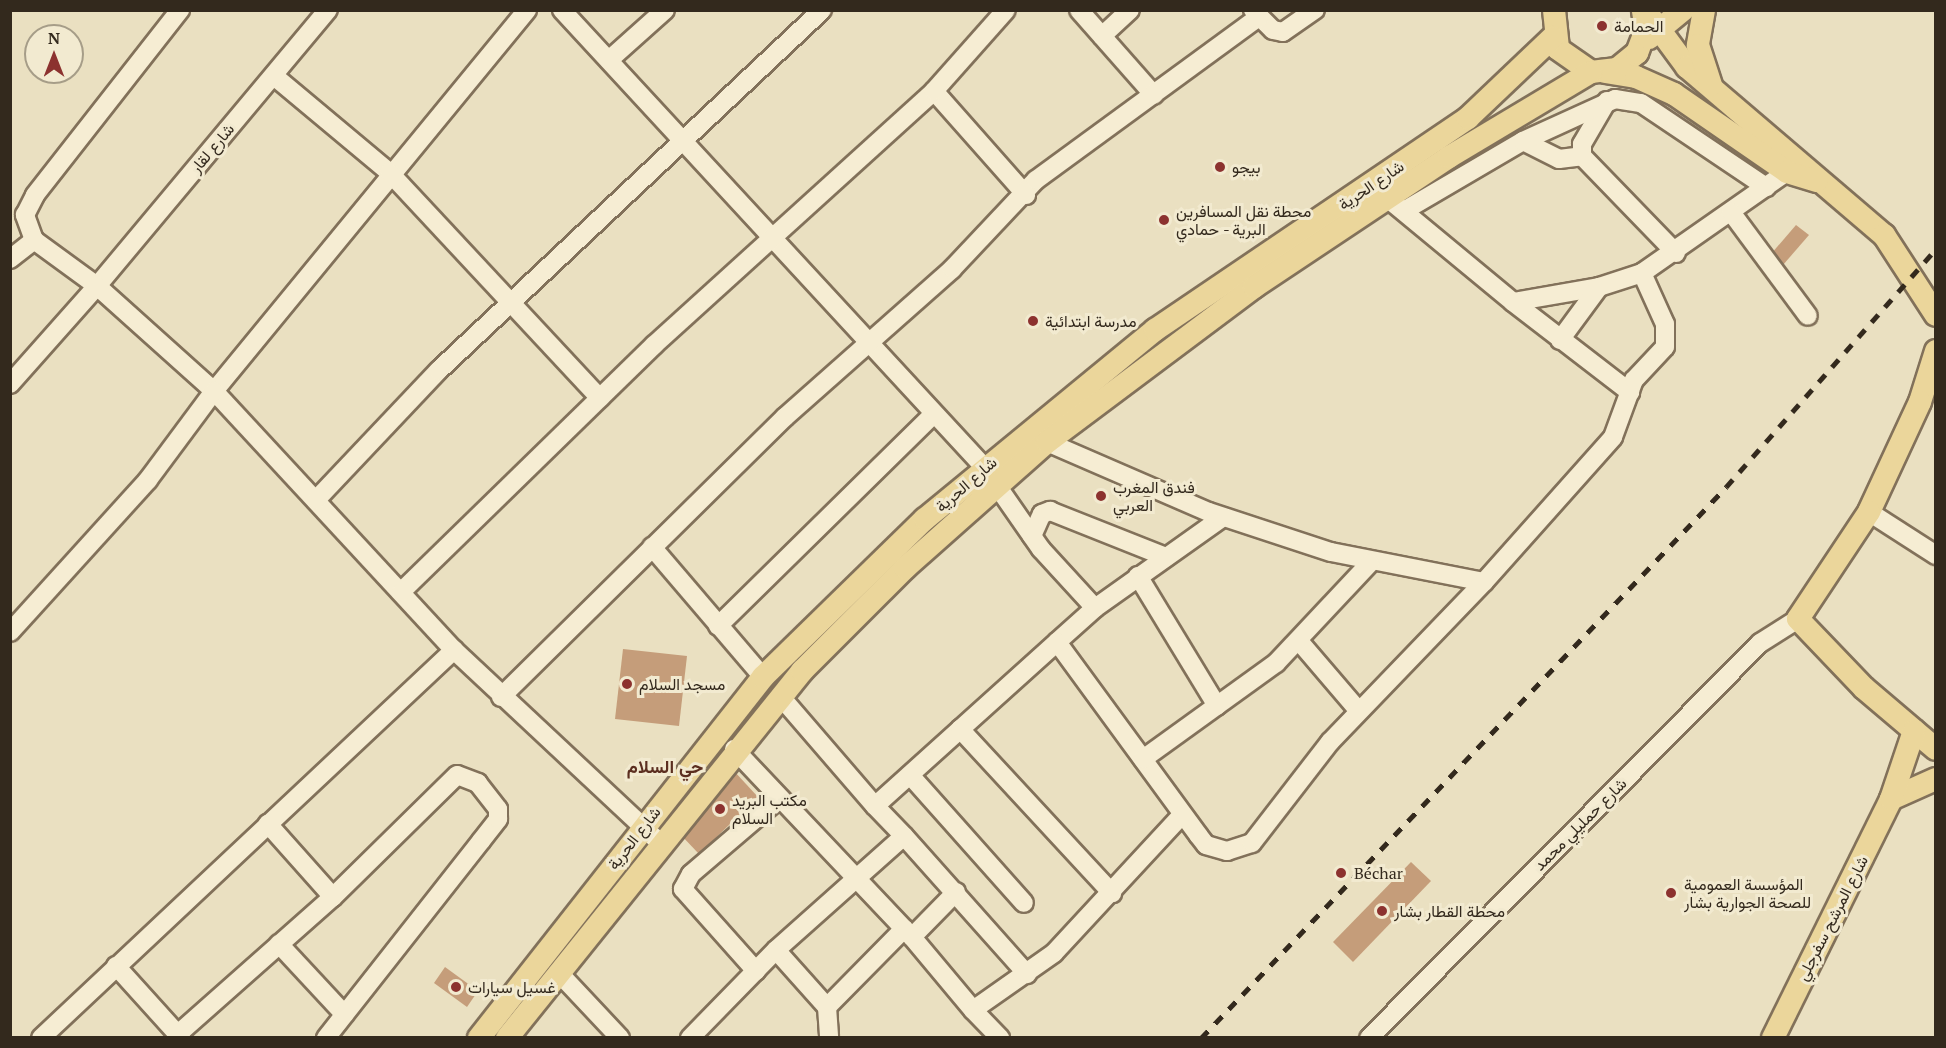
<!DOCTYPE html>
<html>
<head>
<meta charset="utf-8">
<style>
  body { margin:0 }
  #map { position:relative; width:1946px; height:1048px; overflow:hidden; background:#eae0c1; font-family:"PT Serif",Vazirmatn,serif }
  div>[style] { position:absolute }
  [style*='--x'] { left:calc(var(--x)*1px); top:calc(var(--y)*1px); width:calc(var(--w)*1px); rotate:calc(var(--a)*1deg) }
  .building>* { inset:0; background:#c59d7a }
  .roads { filter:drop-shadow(2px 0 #82715a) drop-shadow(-2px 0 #82715a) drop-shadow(0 2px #82715a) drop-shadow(0 -2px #82715a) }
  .minor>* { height:18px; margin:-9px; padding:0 9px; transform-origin:9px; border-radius:9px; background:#f6edd3 }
  .major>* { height:22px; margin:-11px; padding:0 11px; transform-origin:11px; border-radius:11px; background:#ebd69b }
  .rail>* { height:4.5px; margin-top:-2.25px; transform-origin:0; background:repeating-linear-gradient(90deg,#33291d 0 10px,transparent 0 20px) }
  .dots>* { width:16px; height:16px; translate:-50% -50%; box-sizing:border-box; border:3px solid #f2ead0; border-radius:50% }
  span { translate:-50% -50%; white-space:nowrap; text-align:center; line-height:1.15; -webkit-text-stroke:6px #f2ead0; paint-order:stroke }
  .poi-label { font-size:16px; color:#33291d }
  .left { translate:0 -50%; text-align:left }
  .street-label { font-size:16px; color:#33291d }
  .neighbourhood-label { font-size:18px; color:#5c2f20; font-weight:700 }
  .frame { position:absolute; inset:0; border:12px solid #33291d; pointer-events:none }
  .north { position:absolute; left:24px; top:24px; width:60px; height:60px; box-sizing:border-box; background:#f2ead0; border:2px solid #a69d88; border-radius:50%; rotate:0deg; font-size:16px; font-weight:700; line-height:24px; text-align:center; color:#33291d }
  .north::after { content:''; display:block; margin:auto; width:21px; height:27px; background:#8c322f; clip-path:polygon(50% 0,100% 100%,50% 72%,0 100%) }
</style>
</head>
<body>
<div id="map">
  <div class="building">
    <div style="clip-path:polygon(1796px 225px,1809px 235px,1783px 265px,1771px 254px)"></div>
    <div style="clip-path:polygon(623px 649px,687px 656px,679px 726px,615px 719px)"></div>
    <div style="clip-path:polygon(734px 771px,758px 797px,699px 854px,680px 834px)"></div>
    <div style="clip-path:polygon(1411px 862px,1431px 881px,1353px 962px,1333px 942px)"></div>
    <div style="clip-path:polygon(445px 967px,478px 991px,467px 1007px,434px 983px)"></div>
  </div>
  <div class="roads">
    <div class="minor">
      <div style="--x:527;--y:10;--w:493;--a:129.4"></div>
      <div style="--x:214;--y:391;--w:353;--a:47.2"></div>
      <div style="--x:454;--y:650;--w:281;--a:43.1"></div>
      <div style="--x:562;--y:10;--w:622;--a:47.28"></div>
      <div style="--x:984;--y:467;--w:100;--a:55.2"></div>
      <div style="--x:1041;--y:549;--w:80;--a:47.5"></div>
      <div style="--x:1095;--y:608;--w:157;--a:-35.4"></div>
      <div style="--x:1079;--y:10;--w:113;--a:48.6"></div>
      <div style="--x:1253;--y:10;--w:28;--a:45"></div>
      <div style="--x:1273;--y:30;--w:10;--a:11"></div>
      <div style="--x:1283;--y:32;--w:39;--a:-35"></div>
      <div style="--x:1102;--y:36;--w:38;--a:-43"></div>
      <div style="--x:609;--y:60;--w:75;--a:-41.8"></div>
      <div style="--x:274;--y:76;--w:150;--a:39.9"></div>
      <div style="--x:389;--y:172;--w:309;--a:47"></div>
      <div style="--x:934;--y:91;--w:139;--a:48.5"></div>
      <div style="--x:1607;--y:101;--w:50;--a:120.2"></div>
      <div style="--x:1582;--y:144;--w:12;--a:90"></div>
      <div style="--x:1582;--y:156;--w:135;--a:45.9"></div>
      <div style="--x:1523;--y:141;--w:40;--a:26.6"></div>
      <div style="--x:1559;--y:159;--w:23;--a:-7"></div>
      <div style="--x:1386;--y:197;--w:165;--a:39.6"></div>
      <div style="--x:1513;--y:302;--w:87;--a:-9.9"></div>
      <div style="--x:1599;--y:287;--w:45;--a:-18"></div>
      <div style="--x:1642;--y:273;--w:177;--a:-34.9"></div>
      <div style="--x:1407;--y:209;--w:134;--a:-30.4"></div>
      <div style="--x:1523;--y:141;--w:101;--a:-24.5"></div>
      <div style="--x:1615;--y:99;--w:26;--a:9"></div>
      <div style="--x:1641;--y:103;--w:151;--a:33.9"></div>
      <div style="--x:1731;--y:212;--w:129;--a:53.5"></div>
      <div style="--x:34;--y:240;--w:27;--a:-110"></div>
      <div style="--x:25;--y:215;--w:22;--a:-63"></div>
      <div style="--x:35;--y:195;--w:235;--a:-51.9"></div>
      <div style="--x:10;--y:259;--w:31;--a:-38"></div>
      <div style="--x:34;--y:240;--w:78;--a:36.1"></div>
      <div style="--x:97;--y:286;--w:360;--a:-50.1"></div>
      <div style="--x:1513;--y:302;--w:148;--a:37.6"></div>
      <div style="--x:1560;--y:340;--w:66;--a:-53.7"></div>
      <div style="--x:10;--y:384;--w:131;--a:-48.4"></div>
      <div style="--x:97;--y:286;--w:157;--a:41.9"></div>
      <div style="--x:214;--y:391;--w:111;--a:126.6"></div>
      <div style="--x:148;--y:480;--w:205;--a:132.2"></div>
      <div style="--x:1047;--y:442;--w:176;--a:23.4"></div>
      <div style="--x:1209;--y:512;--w:128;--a:18.2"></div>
      <div style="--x:1331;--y:552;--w:156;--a:11.1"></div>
      <div style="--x:1484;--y:582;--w:194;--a:-48.3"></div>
      <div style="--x:1613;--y:437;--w:61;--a:-69.8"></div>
      <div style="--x:1634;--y:380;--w:45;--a:-46.8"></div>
      <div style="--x:1665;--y:347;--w:23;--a:-90"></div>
      <div style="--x:1665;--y:324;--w:56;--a:-114.3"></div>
      <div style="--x:316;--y:500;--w:178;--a:-46.6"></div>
      <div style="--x:438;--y:371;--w:527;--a:-43.23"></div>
      <div style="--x:1869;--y:512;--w:80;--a:32.7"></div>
      <div style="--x:1032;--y:536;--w:24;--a:-66"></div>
      <div style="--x:1042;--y:514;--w:9;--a:-21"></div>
      <div style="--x:1050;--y:511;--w:125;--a:21.6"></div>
      <div style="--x:652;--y:547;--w:171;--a:49.5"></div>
      <div style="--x:1138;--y:576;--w:152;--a:58.7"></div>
      <div style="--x:401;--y:592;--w:354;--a:-44.3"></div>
      <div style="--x:654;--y:345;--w:378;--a:-42.2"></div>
      <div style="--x:934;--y:91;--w:108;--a:-48.4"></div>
      <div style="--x:1095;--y:608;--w:51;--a:138.2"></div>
      <div style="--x:1057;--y:642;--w:240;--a:53.8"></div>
      <div style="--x:1199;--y:836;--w:11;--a:52"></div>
      <div style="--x:1206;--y:845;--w:22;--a:16"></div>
      <div style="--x:1227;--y:851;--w:26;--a:-18"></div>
      <div style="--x:1252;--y:843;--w:128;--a:-52.3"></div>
      <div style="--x:1330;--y:742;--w:222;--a:-46.1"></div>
      <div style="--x:718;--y:626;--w:301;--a:-44.5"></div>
      <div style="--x:1299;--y:641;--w:91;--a:49.5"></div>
      <div style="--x:501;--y:697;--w:399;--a:-44.6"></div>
      <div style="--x:785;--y:417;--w:223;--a:-41.5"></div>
      <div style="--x:952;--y:269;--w:122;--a:-46.7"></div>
      <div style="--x:1036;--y:180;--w:276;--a:-36.2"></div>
      <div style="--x:781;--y:697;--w:144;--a:49.2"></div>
      <div style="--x:875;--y:806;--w:245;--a:-42"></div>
      <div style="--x:960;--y:729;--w:224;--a:47.2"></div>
      <div style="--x:734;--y:749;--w:259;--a:46.6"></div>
      <div style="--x:912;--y:937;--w:95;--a:50.1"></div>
      <div style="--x:973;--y:1010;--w:99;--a:-35.1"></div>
      <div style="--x:1054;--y:953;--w:188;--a:-47.2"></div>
      <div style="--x:1143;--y:759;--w:164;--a:-35.8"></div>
      <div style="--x:1276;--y:663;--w:137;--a:-46.8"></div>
      <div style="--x:910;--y:775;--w:171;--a:48.3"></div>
      <div style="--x:904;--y:836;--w:185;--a:48.3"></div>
      <div style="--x:912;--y:937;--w:63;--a:-45.6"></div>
      <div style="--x:279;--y:944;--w:96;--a:47.1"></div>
      <div style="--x:776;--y:950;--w:76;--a:48.2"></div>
      <div style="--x:827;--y:1007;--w:110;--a:-45.4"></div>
      <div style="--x:116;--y:966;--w:97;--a:47.9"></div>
      <div style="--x:756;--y:971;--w:110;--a:-131.7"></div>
      <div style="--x:683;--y:889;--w:17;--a:-62"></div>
      <div style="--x:691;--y:874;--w:117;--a:-40.5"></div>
      <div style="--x:559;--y:973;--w:89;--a:46.8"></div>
      <div style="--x:827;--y:1007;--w:31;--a:86"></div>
      <div style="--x:973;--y:1010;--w:39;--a:46"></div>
      <div style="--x:178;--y:1034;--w:207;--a:-41.5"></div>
      <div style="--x:333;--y:897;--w:98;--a:-131.7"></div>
      <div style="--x:41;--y:1038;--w:567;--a:-43.21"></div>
      <div style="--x:326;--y:1038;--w:251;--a:-51.8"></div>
      <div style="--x:481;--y:841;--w:28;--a:-52"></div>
      <div style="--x:498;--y:819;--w:10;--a:-90"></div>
      <div style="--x:498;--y:809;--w:33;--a:-128"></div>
      <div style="--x:478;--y:783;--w:22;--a:-159"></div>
      <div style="--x:457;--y:775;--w:174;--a:135.5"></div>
      <div style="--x:690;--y:1038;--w:123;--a:-45.7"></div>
      <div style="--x:776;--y:950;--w:171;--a:-41.7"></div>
      <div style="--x:904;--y:836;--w:42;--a:-134"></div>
      <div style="--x:1369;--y:1038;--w:556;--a:-45.29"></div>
      <div style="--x:1760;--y:643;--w:45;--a:-32.3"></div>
    </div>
    <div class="major">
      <div style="--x:1554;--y:10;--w:39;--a:84"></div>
      <div style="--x:1558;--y:49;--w:40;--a:34.9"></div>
      <div style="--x:1591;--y:72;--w:26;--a:-7"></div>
      <div style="--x:1617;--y:69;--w:26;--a:-39"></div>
      <div style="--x:1637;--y:53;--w:25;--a:-69"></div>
      <div style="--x:1646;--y:30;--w:20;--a:-99"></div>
      <div style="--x:1645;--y:10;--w:71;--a:53.6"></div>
      <div style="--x:1687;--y:67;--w:259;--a:40.5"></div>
      <div style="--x:1884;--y:235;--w:95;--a:57"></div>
      <div style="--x:1704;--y:10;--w:36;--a:100"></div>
      <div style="--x:1698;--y:45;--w:42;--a:72"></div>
      <div style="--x:1649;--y:38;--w:44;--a:-39.5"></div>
      <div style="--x:1605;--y:72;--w:31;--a:9"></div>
      <div style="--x:1636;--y:77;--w:42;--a:24.1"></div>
      <div style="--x:1674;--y:94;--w:137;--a:34.6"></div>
      <div style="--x:1787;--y:172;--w:31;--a:17"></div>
      <div style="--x:1936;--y:351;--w:53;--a:107.4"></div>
      <div style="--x:1920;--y:402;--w:121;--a:114.9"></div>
      <div style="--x:1869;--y:512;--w:128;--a:123.6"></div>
      <div style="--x:1798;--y:619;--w:95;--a:46.3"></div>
      <div style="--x:1864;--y:688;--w:94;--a:40.3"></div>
      <div style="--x:1891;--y:799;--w:49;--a:-24"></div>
      <div style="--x:479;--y:1038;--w:459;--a:-51.8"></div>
      <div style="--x:763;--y:677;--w:226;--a:-44.3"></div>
      <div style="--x:925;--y:519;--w:298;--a:-39.4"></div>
      <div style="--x:1155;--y:330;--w:378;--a:-34.1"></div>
      <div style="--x:1468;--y:118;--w:117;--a:-43.6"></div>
      <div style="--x:507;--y:1038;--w:471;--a:-51.2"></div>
      <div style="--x:802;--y:671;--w:146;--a:-45"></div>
      <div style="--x:905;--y:568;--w:190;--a:-41.6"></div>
      <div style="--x:1047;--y:442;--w:259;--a:-36.8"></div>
      <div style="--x:1254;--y:287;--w:234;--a:-33.7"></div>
      <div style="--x:1449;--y:157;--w:165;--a:-30.9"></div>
      <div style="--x:1773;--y:1038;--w:267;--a:-63.7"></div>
      <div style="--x:1891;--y:799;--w:72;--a:-71.3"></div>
    </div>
  </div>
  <div class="rail">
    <div style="--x:1201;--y:1038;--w:761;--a:-46.38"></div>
    <div style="--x:1726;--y:487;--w:317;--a:-48.6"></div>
  </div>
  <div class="dots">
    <div style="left:1602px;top:26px;background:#8c322f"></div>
    <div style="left:1220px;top:167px;background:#8c322f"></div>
    <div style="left:1164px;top:220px;background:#8c322f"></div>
    <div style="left:1033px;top:321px;background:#8c322f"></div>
    <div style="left:1101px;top:496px;background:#8c322f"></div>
    <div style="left:627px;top:684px;background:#8c322f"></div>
    <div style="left:720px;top:809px;background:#8c322f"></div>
    <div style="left:1341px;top:873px;background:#8c322f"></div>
    <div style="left:1671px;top:893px;background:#8c322f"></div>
    <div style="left:1382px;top:911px;background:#8c322f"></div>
    <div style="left:456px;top:987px;background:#8c322f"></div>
  </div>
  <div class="poi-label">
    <span class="left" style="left:1614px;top:26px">الحمامة</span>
    <span class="left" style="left:1232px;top:167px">بيجو</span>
    <span class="left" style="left:1176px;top:220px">محطة نقل المسافرين<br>البرية - حمادي</span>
    <span class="left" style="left:1045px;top:321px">مدرسة ابتدائية</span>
    <span class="left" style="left:1113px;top:496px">فندق المغرب<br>العربي</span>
    <span class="left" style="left:639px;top:684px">مسجد السلام</span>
    <span class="left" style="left:732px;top:809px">مكتب البريد<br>السلام</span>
    <span class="left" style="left:1354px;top:873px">Béchar</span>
    <span class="left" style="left:1684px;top:893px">المؤسسة العمومية<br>للصحة الجوارية بشار</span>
    <span class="left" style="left:1394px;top:911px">محطة القطار بشار</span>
    <span class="left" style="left:468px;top:987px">غسيل سيارات</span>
  </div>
  <div class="street-label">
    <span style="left:212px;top:148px;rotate:-50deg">شارع لقار</span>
    <span style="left:1371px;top:185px;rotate:-34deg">شارع الحرية</span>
    <span style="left:966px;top:484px;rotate:-41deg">شارع الحرية</span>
    <span style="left:1580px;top:824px;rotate:-45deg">شارع حمليلي محمد</span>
    <span style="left:634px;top:838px;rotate:-52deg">شارع الحرية</span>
    <span style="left:1832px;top:918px;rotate:-63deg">شارع المرشح سفرجلي</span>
  </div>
  <div class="neighbourhood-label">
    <span style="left:665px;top:766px">حي السلام</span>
  </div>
  <div class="frame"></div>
  <div class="north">N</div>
</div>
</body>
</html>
